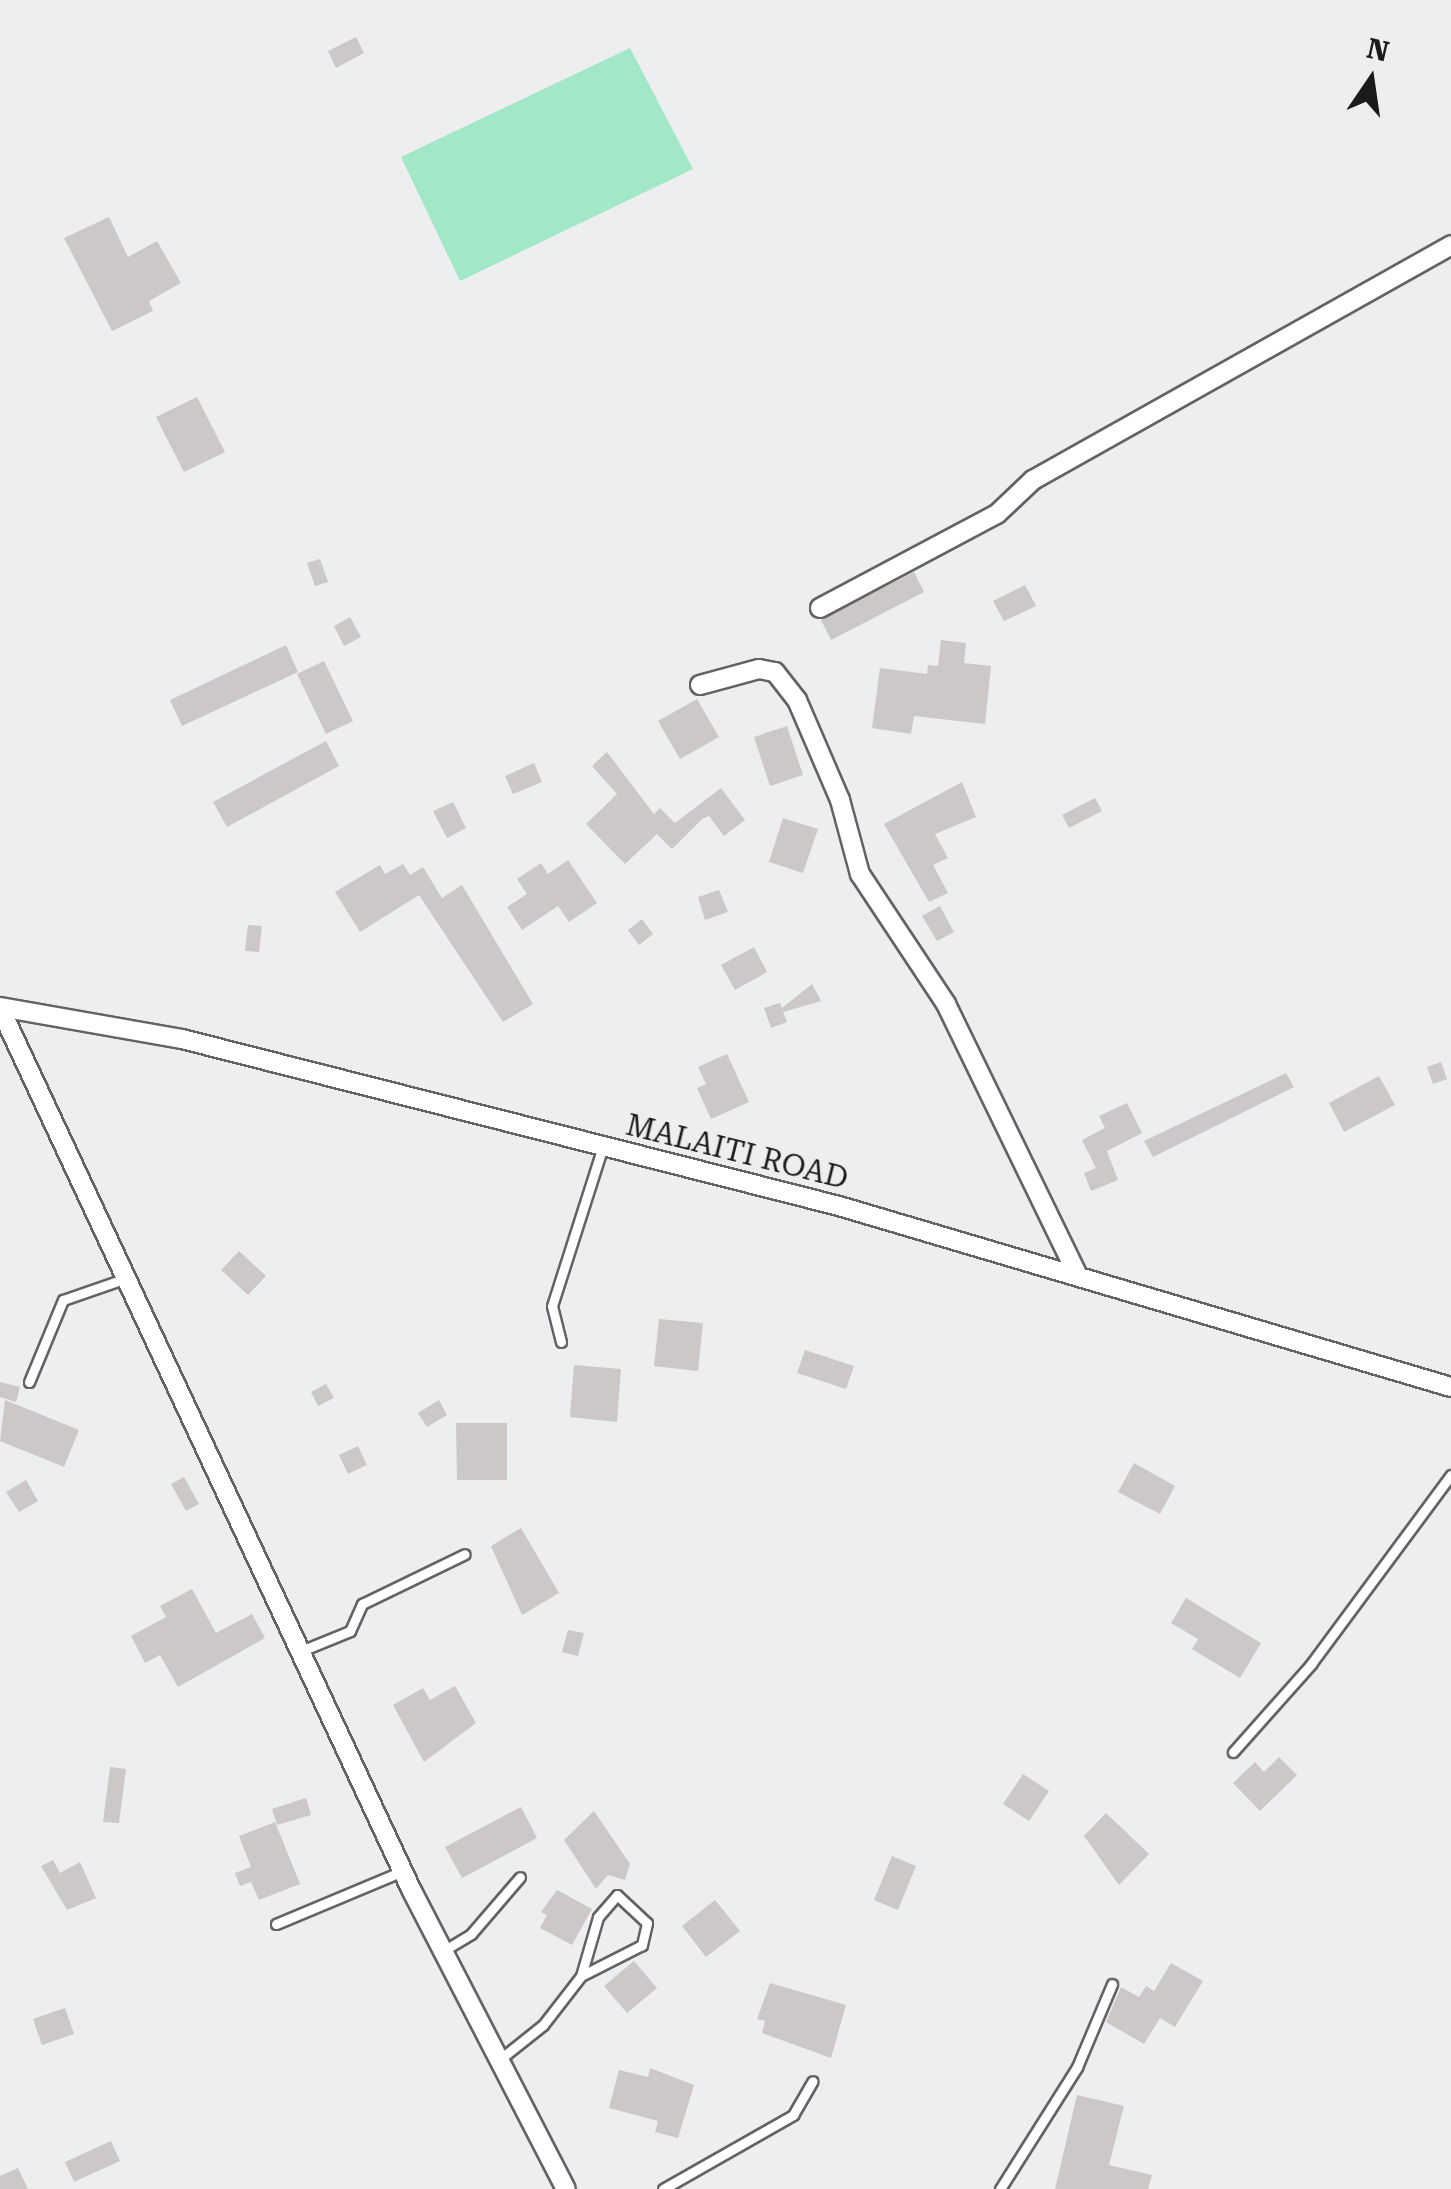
<!DOCTYPE html>
<html>
<head>
<meta charset="utf-8">
<style>
  body { margin:0 }
  #map { position:relative; width:1451px; height:2189px; overflow:hidden; background:#edeef0; font-family:"Roboto Serif",serif }
  div>[style] { position:absolute }
  [style*='--x'] { left:calc(var(--x)*1px); top:calc(var(--y)*1px); width:calc(var(--w)*1px); rotate:calc(var(--a)*1deg) }
  .green>* { inset:0; background:#a2e7c6 }
  .building>* { inset:0; background:#cbc8c7 }
  .roads { filter:drop-shadow(2px 0 #626365) drop-shadow(-2px 0 #626365) drop-shadow(0 2px #626365) drop-shadow(0 -2px #626365) }
  .lane>* { height:9px; margin:-4.5px; padding:0 4.5px; transform-origin:4.5px; border-radius:4.5px; background:#fff }
  .street>* { height:18px; margin:-9px; padding:0 9px; transform-origin:9px; border-radius:9px; background:#fff }
  span { translate:-50% -50%; white-space:nowrap; text-align:center; line-height:1.15; -webkit-text-stroke:10px #edeef0; paint-order:stroke }
  .street-label { font-size:30px; color:#1a1b1b }
  .north { position:absolute; left:1321px; top:30px; width:100px; height:100px; -webkit-text-stroke:8px #edeef0; paint-order:stroke; rotate:13deg; font-size:28px; font-weight:700; line-height:40px; text-align:center; color:#1a1b1b }
  .north::after { content:''; display:block; margin:auto; width:35px; height:45px; background:#1a1b1b; clip-path:polygon(50% 0,100% 100%,50% 72%,0 100%) }
</style>
</head>
<body>
<div id="map">
  <div class="green">
    <div style="clip-path:polygon(630px 48px,693px 169px,460px 281px,401px 157px)"></div>
  </div>
  <div class="building">
    <div style="clip-path:polygon(356px 37px,364px 53px,336px 68px,328px 51px)"></div>
    <div style="clip-path:polygon(109px 217px,128px 257px,157px 241px,181px 283px,149px 301px,153px 311px,112px 331px,64px 238px)"></div>
    <div style="clip-path:polygon(197px 397px,225px 452px,184px 472px,156px 417px)"></div>
    <div style="clip-path:polygon(320px 559px,328px 582px,315px 586px,307px 563px)"></div>
    <div style="clip-path:polygon(914px 572px,924px 592px,831px 640px,821px 620px)"></div>
    <div style="clip-path:polygon(1025px 585px,1036px 606px,1004px 621px,993px 601px)"></div>
    <div style="clip-path:polygon(350px 617px,361px 637px,344px 646px,334px 626px)"></div>
    <div style="clip-path:polygon(941px 640px,966px 643px,964px 663px,991px 666px,985px 724px,914px 716px,911px 734px,872px 728px,880px 668px,927px 674px,928px 665px,938px 666px)"></div>
    <div style="clip-path:polygon(286px 645px,298px 672px,182px 726px,170px 700px)"></div>
    <div style="clip-path:polygon(324px 661px,353px 721px,326px 734px,297px 674px)"></div>
    <div style="clip-path:polygon(697px 699px,719px 737px,680px 759px,658px 721px)"></div>
    <div style="clip-path:polygon(787px 726px,803px 775px,770px 786px,754px 737px)"></div>
    <div style="clip-path:polygon(326px 741px,339px 766px,227px 827px,213px 802px)"></div>
    <div style="clip-path:polygon(607px 752px,654px 814px,660px 808px,675px 823px,721px 788px,745px 820px,724px 836px,709px 816px,702px 819px,672px 849px,657px 834px,625px 864px,586px 824px,617px 794px,592px 766px)"></div>
    <div style="clip-path:polygon(534px 763px,542px 782px,513px 794px,505px 776px)"></div>
    <div style="clip-path:polygon(962px 782px,976px 817px,935px 834px,948px 858px,933px 865px,948px 893px,929px 902px,884px 824px)"></div>
    <div style="clip-path:polygon(1095px 798px,1102px 811px,1069px 828px,1062px 815px)"></div>
    <div style="clip-path:polygon(453px 802px,466px 828px,447px 838px,433px 811px)"></div>
    <div style="clip-path:polygon(783px 818px,818px 829px,803px 873px,769px 862px)"></div>
    <div style="clip-path:polygon(568px 860px,597px 903px,569px 922px,558px 906px,522px 930px,507px 907px,527px 894px,517px 879px,541px 863px,548px 874px)"></div>
    <div style="clip-path:polygon(403px 864px,410px 875px,423px 867px,442px 898px,462px 885px,533px 1004px,503px 1022px,419px 895px,360px 932px,335px 892px,380px 865px,385px 874px)"></div>
    <div style="clip-path:polygon(719px 890px,728px 912px,705px 920px,698px 897px)"></div>
    <div style="clip-path:polygon(940px 906px,954px 932px,937px 941px,922px 916px)"></div>
    <div style="clip-path:polygon(642px 919px,653px 934px,639px 945px,628px 930px)"></div>
    <div style="clip-path:polygon(248px 925px,262px 926px,259px 952px,245px 951px)"></div>
    <div style="clip-path:polygon(754px 947px,767px 972px,735px 990px,721px 965px)"></div>
    <div style="clip-path:polygon(812px 984px,821px 1001px,783px 1012px,787px 1022px,771px 1028px,764px 1008px,780px 1003px,782px 1008px)"></div>
    <div style="clip-path:polygon(727px 1054px,749px 1102px,711px 1119px,697px 1088px,706px 1084px,698px 1067px)"></div>
    <div style="clip-path:polygon(1441px 1062px,1447px 1079px,1433px 1084px,1427px 1067px)"></div>
    <div style="clip-path:polygon(1286px 1073px,1294px 1087px,1153px 1157px,1144px 1141px)"></div>
    <div style="clip-path:polygon(1379px 1076px,1395px 1105px,1344px 1132px,1329px 1103px)"></div>
    <div style="clip-path:polygon(1127px 1103px,1142px 1133px,1107px 1151px,1118px 1180px,1091px 1191px,1084px 1173px,1096px 1168px,1082px 1140px,1105px 1128px,1099px 1116px)"></div>
    <div style="clip-path:polygon(239px 1251px,266px 1276px,248px 1295px,221px 1270px)"></div>
    <div style="clip-path:polygon(659px 1319px,703px 1323px,698px 1371px,654px 1366px)"></div>
    <div style="clip-path:polygon(805px 1350px,854px 1366px,846px 1389px,797px 1373px)"></div>
    <div style="clip-path:polygon(574px 1365px,621px 1369px,617px 1422px,570px 1417px)"></div>
    <div style="clip-path:polygon(0 1382px,20px 1387px,16px 1402px,0 1397px)"></div>
    <div style="clip-path:polygon(326px 1384px,334px 1398px,318px 1406px,311px 1392px)"></div>
    <div style="clip-path:polygon(5px 1400px,79px 1430px,64px 1467px,0 1441px)"></div>
    <div style="clip-path:polygon(439px 1400px,447px 1415px,427px 1427px,418px 1413px)"></div>
    <div style="clip-path:polygon(456px 1423px,507px 1423px,507px 1480px,457px 1480px)"></div>
    <div style="clip-path:polygon(358px 1446px,367px 1465px,348px 1474px,339px 1455px)"></div>
    <div style="clip-path:polygon(1134px 1463px,1175px 1486px,1160px 1514px,1118px 1492px)"></div>
    <div style="clip-path:polygon(184px 1477px,199px 1504px,186px 1511px,171px 1484px)"></div>
    <div style="clip-path:polygon(26px 1480px,38px 1501px,19px 1512px,6px 1492px)"></div>
    <div style="clip-path:polygon(521px 1528px,559px 1593px,522px 1615px,491px 1546px)"></div>
    <div style="clip-path:polygon(192px 1589px,216px 1633px,252px 1614px,265px 1638px,178px 1687px,160px 1655px,145px 1663px,131px 1636px,166px 1617px,160px 1606px)"></div>
    <div style="clip-path:polygon(1186px 1598px,1261px 1643px,1240px 1678px,1192px 1649px,1198px 1639px,1171px 1623px)"></div>
    <div style="clip-path:polygon(568px 1630px,584px 1633px,578px 1656px,562px 1652px)"></div>
    <div style="clip-path:polygon(455px 1686px,476px 1723px,424px 1762px,393px 1705px,423px 1688px,430px 1700px)"></div>
    <div style="clip-path:polygon(1279px 1757px,1297px 1775px,1260px 1811px,1233px 1783px,1255px 1762px,1264px 1772px)"></div>
    <div style="clip-path:polygon(110px 1767px,126px 1769px,119px 1823px,103px 1822px)"></div>
    <div style="clip-path:polygon(1023px 1774px,1049px 1791px,1029px 1821px,1003px 1804px)"></div>
    <div style="clip-path:polygon(306px 1798px,311px 1815px,277px 1825px,272px 1809px)"></div>
    <div style="clip-path:polygon(521px 1807px,537px 1838px,462px 1878px,445px 1847px)"></div>
    <div style="clip-path:polygon(594px 1811px,630px 1864px,625px 1880px,608px 1875px,596px 1889px,564px 1840px)"></div>
    <div style="clip-path:polygon(1106px 1813px,1149px 1854px,1119px 1885px,1084px 1836px)"></div>
    <div style="clip-path:polygon(275px 1822px,300px 1884px,259px 1900px,251px 1882px,240px 1886px,235px 1873px,251px 1867px,239px 1836px)"></div>
    <div style="clip-path:polygon(892px 1856px,916px 1866px,898px 1910px,874px 1900px)"></div>
    <div style="clip-path:polygon(53px 1860px,60px 1873px,80px 1862px,96px 1898px,67px 1910px,41px 1866px)"></div>
    <div style="clip-path:polygon(557px 1890px,592px 1909px,572px 1945px,540px 1928px,547px 1915px,541px 1912px)"></div>
    <div style="clip-path:polygon(715px 1900px,740px 1931px,706px 1957px,682px 1926px)"></div>
    <div style="clip-path:polygon(634px 1961px,657px 1988px,627px 2013px,604px 1986px)"></div>
    <div style="clip-path:polygon(1171px 1963px,1203px 1981px,1175px 2027px,1160px 2018px,1144px 2044px,1106px 2022px,1121px 1987px,1139px 1997px,1146px 1986px,1154px 1991px)"></div>
    <div style="clip-path:polygon(770px 1983px,846px 2005px,831px 2058px,762px 2033px,765px 2021px,757px 2019px)"></div>
    <div style="clip-path:polygon(65px 2008px,74px 2034px,42px 2045px,33px 2019px)"></div>
    <div style="clip-path:polygon(650px 2068px,694px 2085px,678px 2138px,655px 2132px,658px 2121px,609px 2108px,619px 2070px,648px 2077px)"></div>
    <div style="clip-path:polygon(1077px 2095px,1124px 2106px,1109px 2165px,1152px 2175px,1148px 2189px,1055px 2189px)"></div>
    <div style="clip-path:polygon(111px 2141px,120px 2161px,74px 2182px,65px 2162px)"></div>
    <div style="clip-path:polygon(18px 2168px,28px 2189px,0 2189px,0 2176px)"></div>
  </div>
  <div class="roads">
    <div class="lane">
      <div style="--x:561;--y:1342;--w:37;--a:-104"></div>
      <div style="--x:552;--y:1306;--w:168;--a:-72.3"></div>
      <div style="--x:29;--y:1382;--w:89;--a:-67.5"></div>
      <div style="--x:63;--y:1300;--w:68;--a:-19"></div>
      <div style="--x:301;--y:1651;--w:53;--a:-22.2"></div>
      <div style="--x:350;--y:1631;--w:30;--a:-66"></div>
      <div style="--x:362;--y:1604;--w:114;--a:-25.9"></div>
      <div style="--x:1233;--y:1752;--w:118;--a:-48.4"></div>
      <div style="--x:1311;--y:1664;--w:235;--a:-53.5"></div>
      <div style="--x:276;--y:1924;--w:138;--a:-22.7"></div>
      <div style="--x:443;--y:1951;--w:33;--a:-31"></div>
      <div style="--x:471;--y:1934;--w:75;--a:-49.3"></div>
      <div style="--x:499;--y:2060;--w:56;--a:-38.5"></div>
      <div style="--x:543;--y:2025;--w:62;--a:-52.2"></div>
      <div style="--x:581;--y:1976;--w:61;--a:-73.9"></div>
      <div style="--x:598;--y:1917;--w:29;--a:-49"></div>
      <div style="--x:617;--y:1895;--w:41;--a:43"></div>
      <div style="--x:647;--y:1923;--w:23;--a:103"></div>
      <div style="--x:642;--y:1945;--w:68;--a:153.1"></div>
      <div style="--x:663;--y:2189;--w:150;--a:-29.6"></div>
      <div style="--x:793;--y:2115;--w:39;--a:-60"></div>
      <div style="--x:1000;--y:2189;--w:144;--a:-57.7"></div>
      <div style="--x:1077;--y:2067;--w:90;--a:-67.1"></div>
    </div>
    <div class="street">
      <div style="--x:820;--y:608;--w:200;--a:-28"></div>
      <div style="--x:997;--y:514;--w:50;--a:-43.4"></div>
      <div style="--x:1033;--y:480;--w:480;--a:-29.3"></div>
      <div style="--x:700;--y:685;--w:61;--a:-15.2"></div>
      <div style="--x:759;--y:669;--w:16;--a:11"></div>
      <div style="--x:775;--y:672;--w:36;--a:52"></div>
      <div style="--x:797;--y:700;--w:109;--a:66.7"></div>
      <div style="--x:840;--y:800;--w:77;--a:74.9"></div>
      <div style="--x:860;--y:874;--w:156;--a:56.5"></div>
      <div style="--x:946;--y:1004;--w:300;--a:64.1"></div>
      <div style="--x:0;--y:1007;--w:185;--a:10"></div>
      <div style="--x:182;--y:1039;--w:678;--a:14.26"></div>
      <div style="--x:839;--y:1206;--w:638;--a:16.48"></div>
      <div style="--x:0;--y:1008;--w:974;--a:64.99"></div>
      <div style="--x:412;--y:1891;--w:335;--a:62.7"></div>
    </div>
  </div>
  <div class="street-label">
    <span style="left:737px;top:1152px;rotate:14deg">MALAITI ROAD</span>
  </div>
  <div class="north">N</div>
</div>
</body>
</html>
